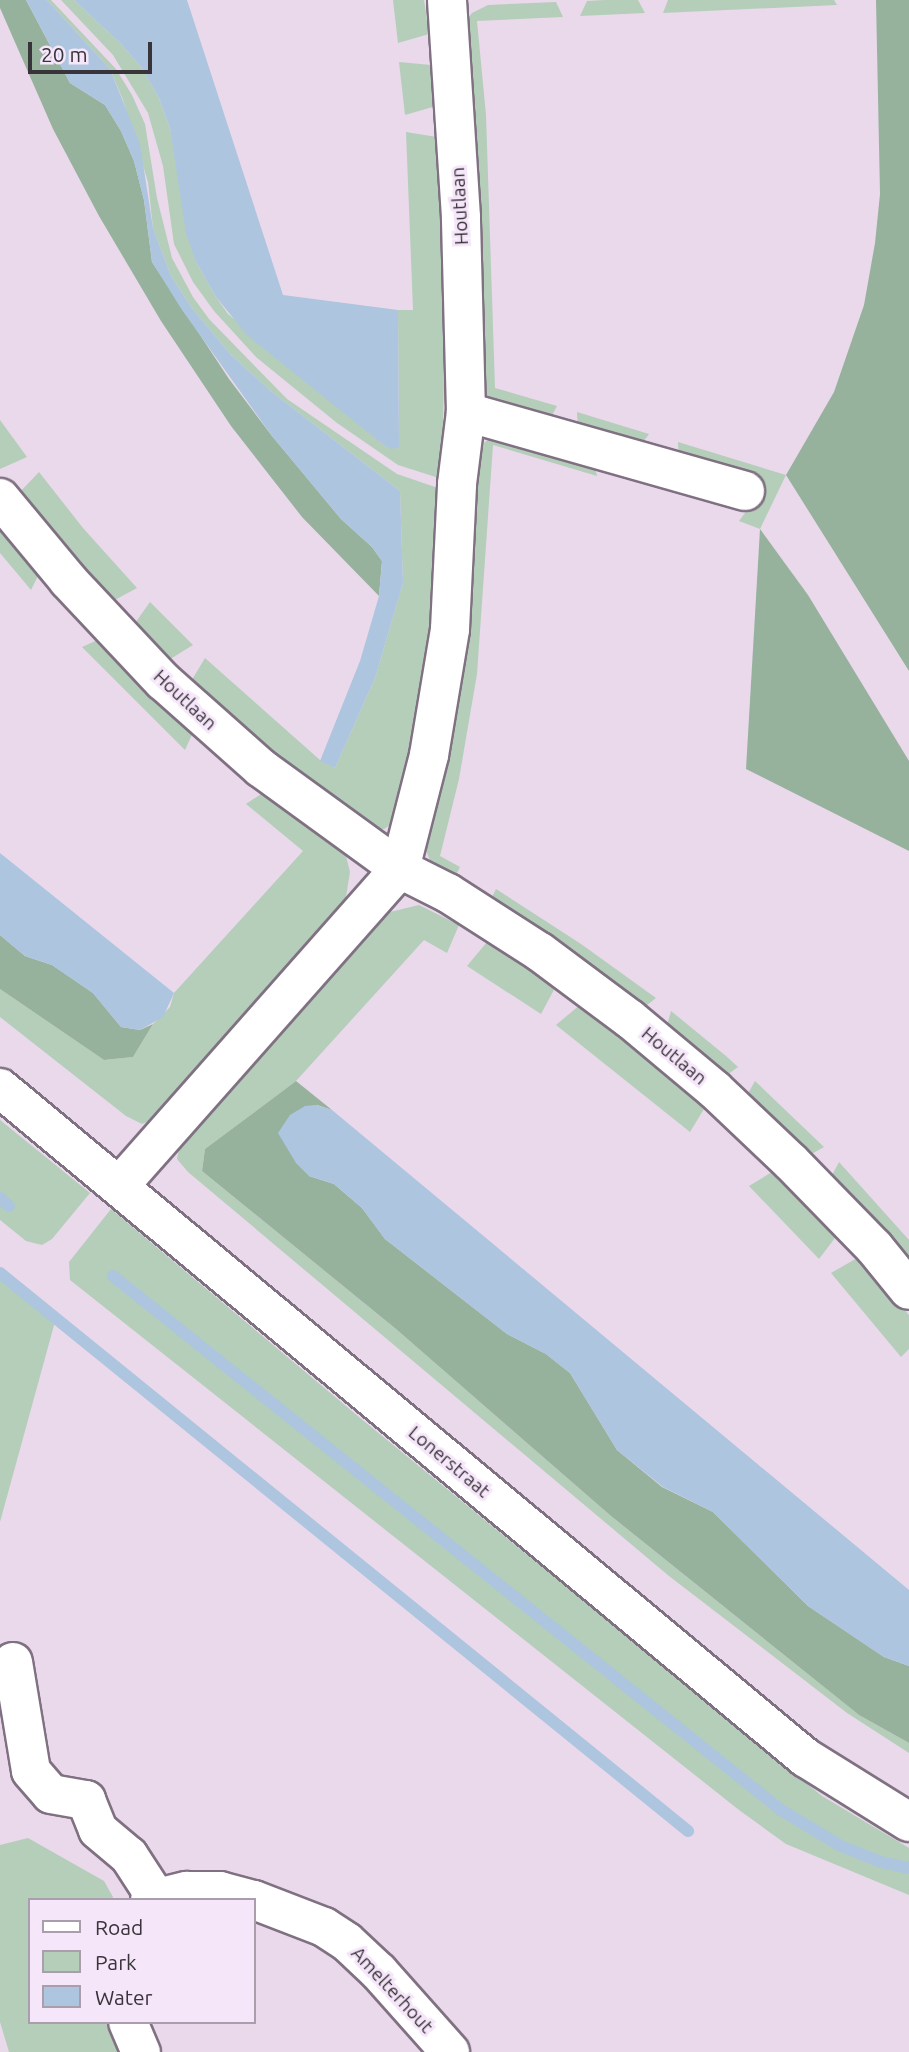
<!DOCTYPE html>
<html>
<head>
<meta charset="utf-8">
<style>
  body { margin:0 }
  #map { position:relative; width:909px; height:2052px; overflow:hidden; background:#e9d9eb; font-family:Ubuntu,sans-serif }
  div>[style] { position:absolute }
  [style*='--x'] { left:calc(var(--x)*1px); top:calc(var(--y)*1px); width:calc(var(--w)*1px); rotate:calc(var(--a)*1deg) }
  .green>* { inset:0; background:#b4ceba }
  .forest>* { inset:0; background:#96b29d }
  .water>* { inset:0; background:#adc5de }
  .stream>* { height:12px; margin:-6px; padding:0 6px; transform-origin:6px; border-radius:6px; background:#adc5de }
  .roads { filter:drop-shadow(2px 0 #807182) drop-shadow(-2px 0 #807182) drop-shadow(0 2px #807182) drop-shadow(0 -2px #807182) }
  .street>* { height:38px; margin:-19px; padding:0 19px; transform-origin:19px; border-radius:19px; background:#fff }
  .secondary>* { height:38px; margin:-19px; padding:0 19px; transform-origin:19px; border-radius:19px; background:#fff }
  span { translate:-50% -50%; white-space:nowrap; text-align:center; line-height:1.15; -webkit-text-stroke:6px #f6e6f9; paint-order:stroke }
  .street-label { font-size:19px; color:#39333a }
  .legend { position:absolute; left:28px; top:1898px; width:228px; height:126px; box-sizing:border-box; background:#f6e6f9; border:2px solid #aa9ead; margin:0; padding:9px 12px; list-style:none; font-size:21px; color:#39333a }
  .legend li { display:flex; align-items:center; gap:14px; height:35px }
  .legend b { width:35px; border:2px solid #aa9ead }
  .scale { position:absolute; left:28px; top:42px; width:124px; height:32px; box-sizing:border-box; border:4px solid #39333a; border-top:0; padding-left:9px; font-size:21px; line-height:24px; white-space:nowrap; color:#39333a; -webkit-text-stroke:5px #f6e6f9; paint-order:stroke }
</style>
</head>
<body>
<div id="map">
  <div class="green">
    <div style="clip-path:polygon(47px 0,51px 0,116px 69px,132px 95px,145px 124px,157px 198px,172px 258px,193px 297px,209px 319px,287px 399px,397px 474px,441px 489px,435px 583px,416px 731px,392px 824px,384px 829px,361px 830px,190px 683px,205px 658px,320px 760px,335px 768px,375px 678px,403px 583px,400px 491px,272px 392px,231px 355px,192px 308px,171px 276px,153px 228px,148px 182px,123px 100px,110px 69px)"></div>
    <div style="clip-path:polygon(61px 0,74px 0,121px 44px,142px 68px,159px 98px,170px 128px,196px 262px,216px 297px,228px 314px,385px 446px,399px 447px,398px 310px,413px 310px,406px 132px,437px 137px,445px 322px,442px 479px,398px 465px,337px 423px,256px 357px,214px 311px,193px 282px,174px 244px,163px 166px,148px 113px,113px 55px)"></div>
    <div style="clip-path:polygon(393px 0,424px 0,429px 34px,398px 43px)"></div>
    <div style="clip-path:polygon(605px 0,638px 0,645px 13px,580px 16px,587px 1px)"></div>
    <div style="clip-path:polygon(668px 0,834px 0,837px 5px,663px 13px)"></div>
    <div style="clip-path:polygon(556px 2px,563px 17px,477px 21px,486px 115px,495px 388px,557px 406px,548px 423px,483px 398px,464px 23px,472px 13px,488px 5px)"></div>
    <div style="clip-path:polygon(399px 62px,431px 65px,436px 106px,405px 115px)"></div>
    <div style="clip-path:polygon(577px 412px,649px 434px,638px 449px,578px 431px)"></div>
    <div style="clip-path:polygon(0 420px,27px 457px,0 469px)"></div>
    <div style="clip-path:polygon(492px 436px,592px 456px,597px 476px,493px 445px,477px 674px,459px 779px,440px 856px,460px 867px,455px 877px,433px 869px,426px 850px,478px 459px,484px 443px)"></div>
    <div style="clip-path:polygon(678px 442px,786px 475px,760px 529px,739px 521px,750px 506px,756px 507px,761px 487px,679px 462px)"></div>
    <div style="clip-path:polygon(39px 472px,83px 528px,137px 588px,111px 602px,18px 494px)"></div>
    <div style="clip-path:polygon(0 521px,41px 570px,31px 590px,0 553px)"></div>
    <div style="clip-path:polygon(150px 602px,193px 645px,167px 661px,133px 626px)"></div>
    <div style="clip-path:polygon(102px 638px,194px 730px,185px 750px,82px 647px)"></div>
    <div style="clip-path:polygon(264px 792px,346px 856px,350px 872px,344px 909px,154px 1119px,142px 1124px,126px 1116px,0 1017px,0 989px,104px 1060px,133px 1057px,153px 1024px,170px 1007px,174px 993px,303px 851px,246px 804px)"></div>
    <div style="clip-path:polygon(496px 889px,581px 944px,656px 998px,642px 1009px,488px 905px)"></div>
    <div style="clip-path:polygon(419px 905px,459px 925px,447px 953px,424px 940px,296px 1081px,205px 1149px,202px 1171px,396px 1329px,611px 1516px,859px 1715px,909px 1743px,909px 1753px,847px 1713px,669px 1576px,188px 1172px,177px 1159px,179px 1149px,390px 912px)"></div>
    <div style="clip-path:polygon(487px 942px,556px 986px,541px 1014px,467px 966px)"></div>
    <div style="clip-path:polygon(581px 1004px,707px 1104px,690px 1132px,556px 1025px)"></div>
    <div style="clip-path:polygon(671px 1011px,726px 1056px,738px 1067px,723px 1078px,666px 1029px)"></div>
    <div style="clip-path:polygon(755px 1081px,824px 1147px,808px 1156px,746px 1097px)"></div>
    <div style="clip-path:polygon(0 1120px,90px 1193px,52px 1239px,42px 1245px,26px 1241px,0 1220px)"></div>
    <div style="clip-path:polygon(839px 1162px,909px 1240px,909px 1266px,830px 1179px)"></div>
    <div style="clip-path:polygon(777px 1169px,838px 1234px,819px 1259px,749px 1186px)"></div>
    <div style="clip-path:polygon(111px 1209px,359px 1417px,822px 1796px,909px 1848px,909px 1895px,786px 1844px,739px 1810px,70px 1280px,69px 1262px)"></div>
    <div style="clip-path:polygon(859px 1257px,909px 1315px,909px 1349px,901px 1357px,831px 1273px)"></div>
    <div style="clip-path:polygon(0 1273px,56px 1318px,0 1522px)"></div>
    <div style="clip-path:polygon(28px 1838px,104px 1881px,113px 1897px,112px 1900px,30px 1900px,30px 2022px,105px 2022px,118px 2052px,9px 2052px,0 2022px,0 1845px)"></div>
  </div>
  <div class="forest">
    <div style="clip-path:polygon(0 0,26px 0,70px 83px,105px 105px,121px 131px,134px 161px,144px 200px,152px 262px,229px 379px,272px 436px,341px 519px,372px 547px,382px 561px,379px 596px,302px 517px,231px 426px,161px 321px,99px 216px,53px 129px,0 8px)"></div>
    <div style="clip-path:polygon(876px 0,909px 0,909px 671px,786px 475px,834px 392px,864px 305px,875px 243px,880px 194px)"></div>
    <div style="clip-path:polygon(760px 529px,808px 595px,909px 761px,909px 851px,746px 769px)"></div>
    <div style="clip-path:polygon(0 935px,25px 956px,52px 965px,93px 993px,121px 1027px,140px 1030px,153px 1024px,133px 1057px,104px 1060px,0 989px)"></div>
    <div style="clip-path:polygon(296px 1081px,332px 1110px,317px 1105px,309px 1176px,334px 1184px,362px 1208px,385px 1239px,507px 1334px,546px 1354px,570px 1373px,617px 1450px,662px 1487px,713px 1512px,808px 1606px,884px 1657px,909px 1666px,909px 1743px,859px 1715px,611px 1516px,396px 1329px,202px 1171px,205px 1149px)"></div>
  </div>
  <div class="water">
    <div style="clip-path:polygon(26px 0,47px 0,110px 69px,140px 144px,153px 228px,171px 276px,192px 308px,231px 355px,272px 392px,400px 491px,403px 583px,375px 678px,335px 768px,320px 761px,360px 661px,379px 596px,382px 561px,372px 547px,341px 519px,272px 436px,182px 310px,152px 262px,144px 200px,134px 161px,121px 131px,105px 105px,70px 83px)"></div>
    <div style="clip-path:polygon(74px 0,187px 0,283px 295px,398px 310px,399px 447px,393px 449px,385px 446px,247px 335px,216px 297px,196px 262px,186px 233px,170px 128px,159px 98px,142px 68px,121px 44px)"></div>
    <div style="clip-path:polygon(0 853px,174px 993px,163px 1017px,140px 1030px,121px 1027px,93px 993px,52px 965px,25px 956px,0 935px)"></div>
    <div style="clip-path:polygon(316px 1105px,332px 1110px,909px 1590px,909px 1666px,884px 1657px,808px 1606px,713px 1512px,663px 1487px,617px 1450px,570px 1373px,546px 1354px,507px 1334px,385px 1239px,362px 1208px,334px 1184px,309px 1176px,296px 1163px,278px 1133px,290px 1115px,305px 1106px)"></div>
  </div>
  <div class="stream">
    <div style="--x:0;--y:1198;--w:12;--a:42"></div>
    <div style="--x:0;--y:1273;--w:886;--a:39.04"></div>
    <div style="--x:113;--y:1276;--w:855;--a:38.64"></div>
    <div style="--x:781;--y:1810;--w:70;--a:31"></div>
    <div style="--x:841;--y:1846;--w:43;--a:21.8"></div>
    <div style="--x:881;--y:1862;--w:29;--a:12"></div>
  </div>
  <div class="roads">
    <div class="street">
      <div style="--x:466;--y:412;--w:290;--a:15.8"></div>
      <div style="--x:0;--y:498;--w:107;--a:50.3"></div>
      <div style="--x:68;--y:580;--w:139;--a:46.8"></div>
      <div style="--x:163;--y:681;--w:131;--a:41.6"></div>
      <div style="--x:261;--y:768;--w:172;--a:36"></div>
      <div style="--x:400;--y:869;--w:54;--a:26.6"></div>
      <div style="--x:448;--y:893;--w:109;--a:32.7"></div>
      <div style="--x:540;--y:952;--w:112;--a:36.7"></div>
      <div style="--x:630;--y:1019;--w:111;--a:39.9"></div>
      <div style="--x:715;--y:1090;--w:105;--a:43.5"></div>
      <div style="--x:791;--y:1162;--w:119;--a:45.7"></div>
      <div style="--x:874;--y:1247;--w:55;--a:50.9"></div>
      <div style="--x:120;--y:1185;--w:422;--a:-48.5"></div>
      <div style="--x:400;--y:869;--w:118;--a:-75.7"></div>
      <div style="--x:429;--y:755;--w:128;--a:-80.5"></div>
      <div style="--x:450;--y:629;--w:145;--a:-87.2"></div>
      <div style="--x:457;--y:484;--w:73;--a:-82.9"></div>
      <div style="--x:466;--y:412;--w:195;--a:-91.5"></div>
      <div style="--x:461;--y:217;--w:217;--a:-93.7"></div>
      <div style="--x:13;--y:1662;--w:110;--a:80.6"></div>
      <div style="--x:31;--y:1771;--w:30;--a:49"></div>
      <div style="--x:51;--y:1794;--w:36;--a:10"></div>
      <div style="--x:86;--y:1800;--w:32;--a:68"></div>
      <div style="--x:98;--y:1830;--w:40;--a:40"></div>
      <div style="--x:129;--y:1856;--w:48;--a:57"></div>
      <div style="--x:150;--y:1900;--w:38;--a:-14"></div>
      <div style="--x:187;--y:1891;--w:33;--a:0"></div>
      <div style="--x:220;--y:1891;--w:35;--a:15"></div>
      <div style="--x:254;--y:1900;--w:75;--a:21.1"></div>
      <div style="--x:324;--y:1927;--w:27;--a:33"></div>
      <div style="--x:347;--y:1942;--w:44;--a:43.2"></div>
      <div style="--x:379;--y:1972;--w:107;--a:48.4"></div>
      <div style="--x:128;--y:2022;--w:33;--a:67"></div>
    </div>
    <div class="secondary">
      <div style="--x:0;--y:1088;--w:1048;--a:39.74"></div>
      <div style="--x:806;--y:1758;--w:121;--a:31.9"></div>
    </div>
  </div>
  <div class="street-label">
    <span style="left:460px;top:206px;rotate:-93deg">Houtlaan</span>
    <span style="left:185px;top:700px;rotate:43deg">Houtlaan</span>
    <span style="left:674px;top:1056px;rotate:40deg">Houtlaan</span>
    <span style="left:449px;top:1462px;rotate:40deg">Lonerstraat</span>
    <span style="left:392px;top:1990px;rotate:47deg">Amelterhout</span>
  </div>
  <ul class="legend">
  <li><b style="height:9px;background:#fff"></b>Road</li>
  <li><b style="height:19px;background:#b4ceba"></b>Park</li>
  <li><b style="height:19px;background:#adc5de"></b>Water</li>
  </ul>
  <div class="scale">20 m</div>
</div>
</body>
</html>
